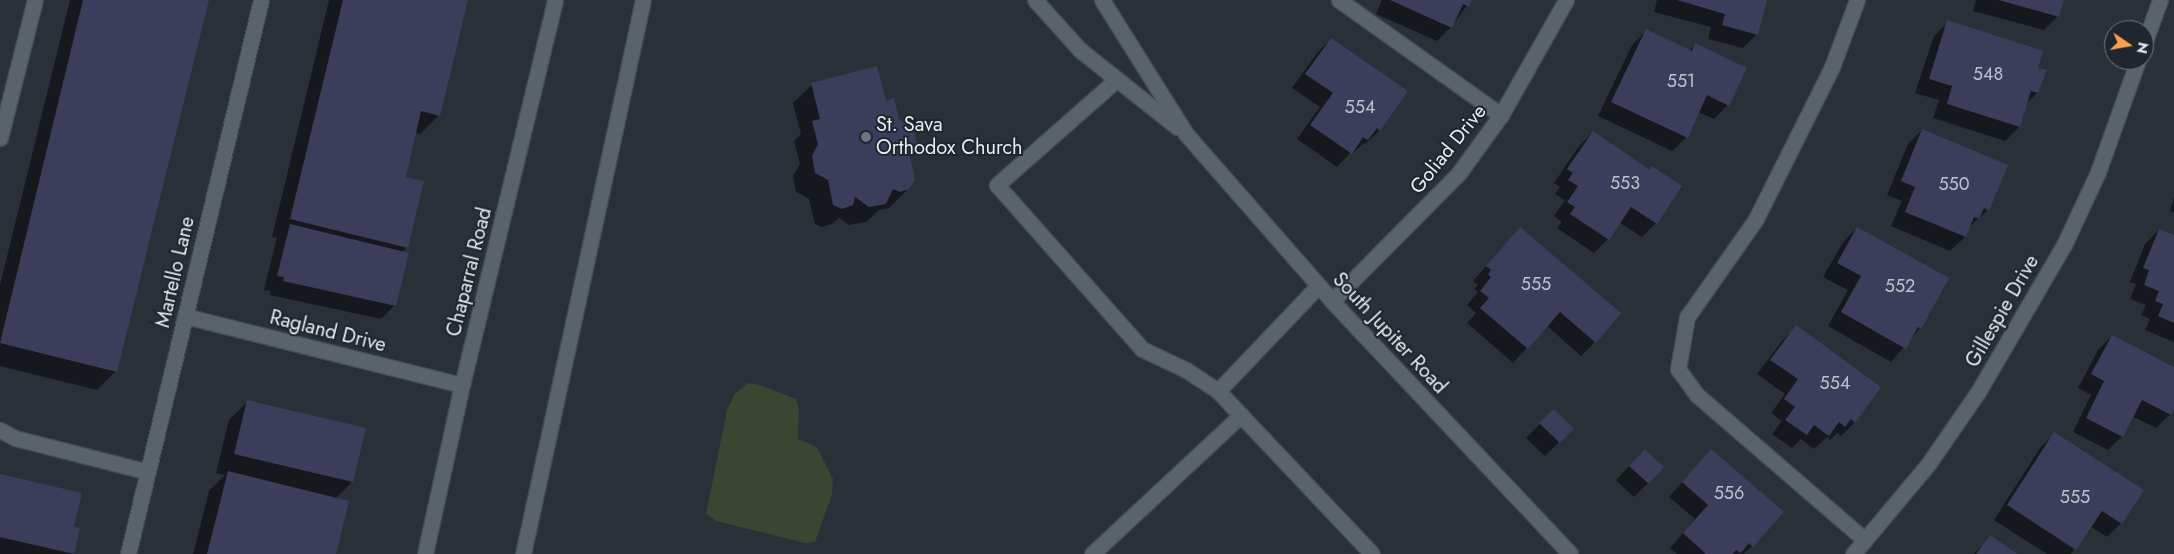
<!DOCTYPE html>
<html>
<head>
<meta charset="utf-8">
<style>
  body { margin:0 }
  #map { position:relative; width:2174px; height:554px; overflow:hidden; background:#293038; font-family:Jost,sans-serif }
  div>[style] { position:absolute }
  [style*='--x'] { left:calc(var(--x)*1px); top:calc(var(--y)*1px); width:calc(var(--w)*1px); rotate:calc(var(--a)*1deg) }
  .green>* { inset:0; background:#3a4532 }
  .shadow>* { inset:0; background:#0007 }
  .building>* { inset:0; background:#3c3d5b }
  .roads { filter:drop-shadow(1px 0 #454b52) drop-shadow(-1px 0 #454b52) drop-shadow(0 1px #454b52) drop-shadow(0 -1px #454b52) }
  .lane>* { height:15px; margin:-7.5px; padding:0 7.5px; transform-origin:7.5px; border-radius:7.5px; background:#5a626b }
  .street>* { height:15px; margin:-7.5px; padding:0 7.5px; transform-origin:7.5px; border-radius:7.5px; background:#5a626b }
  .secondary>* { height:15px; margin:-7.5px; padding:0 7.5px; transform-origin:7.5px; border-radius:7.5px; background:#5a626b }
  .dots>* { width:14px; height:14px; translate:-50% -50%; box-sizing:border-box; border:2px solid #1f262e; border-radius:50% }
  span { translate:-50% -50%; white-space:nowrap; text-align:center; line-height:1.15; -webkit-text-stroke:4px #1f262e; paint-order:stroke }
  .number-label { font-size:18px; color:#bdc1cc }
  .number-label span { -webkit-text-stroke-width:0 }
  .poi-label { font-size:20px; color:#e8edf2 }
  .left { translate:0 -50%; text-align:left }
  .street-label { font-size:20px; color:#e8edf2 }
  .north { position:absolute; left:2104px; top:20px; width:50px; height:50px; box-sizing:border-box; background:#1f262e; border:1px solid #6f767c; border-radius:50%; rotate:102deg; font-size:14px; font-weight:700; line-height:20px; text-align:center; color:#e8edf2 }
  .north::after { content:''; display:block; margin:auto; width:18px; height:22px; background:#f8a14a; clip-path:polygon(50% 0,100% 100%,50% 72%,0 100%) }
</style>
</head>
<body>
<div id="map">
  <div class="green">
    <div style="clip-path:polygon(748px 383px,760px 385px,796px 399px,799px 409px,798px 439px,817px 447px,833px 479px,832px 495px,815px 542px,805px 543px,716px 521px,706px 514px,727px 410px,734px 395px)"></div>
  </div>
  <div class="shadow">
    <div style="clip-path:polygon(70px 0,207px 0,116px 371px,97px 390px,0 366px,0 285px)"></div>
    <div style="clip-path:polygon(329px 0,467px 0,439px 115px,420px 134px,415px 132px,404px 178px,407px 247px,402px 252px,395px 305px,381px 319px,270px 295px,271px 291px,264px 290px,277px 238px,272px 237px)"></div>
    <div style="clip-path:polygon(1382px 0,1471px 0,1451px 27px,1437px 41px,1376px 14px)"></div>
    <div style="clip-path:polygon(1657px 0,1766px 0,1757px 34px,1743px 48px,1708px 39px,1711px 27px,1654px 12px)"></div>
    <div style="clip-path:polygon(1976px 0,2062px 0,2058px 16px,2044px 30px,1973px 11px)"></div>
    <div style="clip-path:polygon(1948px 22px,2036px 69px,2037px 93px,2026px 104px,2019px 127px,2005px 141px,1933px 118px,1939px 100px,1915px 93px,1934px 36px)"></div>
    <div style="clip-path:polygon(1646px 31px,1689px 51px,1695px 45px,1728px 105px,1714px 119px,1698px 112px,1687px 137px,1672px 151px,1598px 116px,1632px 45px)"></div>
    <div style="clip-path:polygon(1331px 39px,1380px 130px,1365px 144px,1364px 143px,1353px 153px,1351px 152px,1337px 167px,1297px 139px,1320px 107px,1292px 88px,1317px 53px)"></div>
    <div style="clip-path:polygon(812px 85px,885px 102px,908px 156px,908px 189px,889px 208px,879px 210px,866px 222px,849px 225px,839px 218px,832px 224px,822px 227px,815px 224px,809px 199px,796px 192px,793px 176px,800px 164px,794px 141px,801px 134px,793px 103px)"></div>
    <div style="clip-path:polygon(1922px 130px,1988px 210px,1968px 228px,1965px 237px,1950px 251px,1891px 226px,1902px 201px,1887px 195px,1908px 144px)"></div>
    <div style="clip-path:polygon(1593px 132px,1649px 171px,1652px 168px,1656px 223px,1642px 237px,1619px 222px,1608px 239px,1594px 253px,1557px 228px,1562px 222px,1554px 216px,1565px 200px,1555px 194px,1560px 187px,1554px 183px,1579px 146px)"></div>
    <div style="clip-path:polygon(2174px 198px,2174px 212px,2170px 211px)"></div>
    <div style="clip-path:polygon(1520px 228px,1595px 342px,1581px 356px,1547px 326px,1513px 363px,1467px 323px,1476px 313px,1467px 305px,1478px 292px,1474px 289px,1478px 285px,1473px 281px)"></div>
    <div style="clip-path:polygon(1857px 228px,1920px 328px,1891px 362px,1828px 326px,1848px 290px,1823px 277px,1843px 242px)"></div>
    <div style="clip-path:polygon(2159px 230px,2174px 236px,2174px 342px,2145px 330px,2150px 319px,2141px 315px,2146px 305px,2130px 299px,2136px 284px,2130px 282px,2145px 244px)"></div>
    <div style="clip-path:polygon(1796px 327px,1855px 422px,1841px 436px,1837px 433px,1830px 440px,1827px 437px,1814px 449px,1801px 439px,1792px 448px,1772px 434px,1782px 421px,1771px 413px,1785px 394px,1757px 374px,1782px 341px)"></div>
    <div style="clip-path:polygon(2112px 336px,2174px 368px,2174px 406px,2170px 414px,2156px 428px,2132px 416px,2122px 436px,2108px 450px,2073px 432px,2091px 395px,2078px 388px,2098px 350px)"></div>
    <div style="clip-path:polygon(248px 401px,365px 429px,352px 482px,335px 499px,335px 554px,193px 554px,209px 491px,225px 475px,216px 473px,229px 420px)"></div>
    <div style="clip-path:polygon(1554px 410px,1572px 429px,1545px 456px,1526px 438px)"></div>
    <div style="clip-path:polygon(2054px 434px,2121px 523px,2107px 537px,2090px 526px,2071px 554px,2047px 554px,1994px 520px,2040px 448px)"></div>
    <div style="clip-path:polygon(1711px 450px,1752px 546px,1744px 554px,1677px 554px,1670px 548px,1695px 519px,1669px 497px)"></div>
    <div style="clip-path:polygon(1631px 464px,1648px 483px,1634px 497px,1616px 480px)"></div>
    <div style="clip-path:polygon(0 475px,72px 528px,79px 529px,73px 554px,0 554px)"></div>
    <div style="clip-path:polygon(1990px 537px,2015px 554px,1974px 554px)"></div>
  </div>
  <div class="building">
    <div style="clip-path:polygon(83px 0,209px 0,117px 372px,0 343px)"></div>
    <div style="clip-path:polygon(343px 0,468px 0,440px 116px,421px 111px,406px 177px,424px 181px,408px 248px,290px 219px)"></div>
    <div style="clip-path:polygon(1390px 0,1472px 0,1469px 7px,1463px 4px,1452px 28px)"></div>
    <div style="clip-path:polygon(1677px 0,1767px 0,1758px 35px,1722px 25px,1725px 14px)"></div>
    <div style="clip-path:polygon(1999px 0,2064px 0,2059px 17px)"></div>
    <div style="clip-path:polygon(1947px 20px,2043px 51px,2038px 68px,2047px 70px,2038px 93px,2031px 91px,2020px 127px,1947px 104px,1952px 86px,1929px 79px)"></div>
    <div style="clip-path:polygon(1646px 29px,1692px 51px,1695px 43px,1747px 68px,1729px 106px,1707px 95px,1688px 138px,1611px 102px)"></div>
    <div style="clip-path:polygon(1331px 38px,1408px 91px,1380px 131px,1377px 128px,1368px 140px,1363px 137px,1352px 154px,1310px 125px,1333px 93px,1305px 74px)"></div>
    <div style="clip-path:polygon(877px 66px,886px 101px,894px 98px,899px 119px,914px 130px,917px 145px,910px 156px,915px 180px,909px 189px,900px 192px,893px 189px,886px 204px,869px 207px,855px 197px,853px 205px,842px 209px,833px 205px,828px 180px,815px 173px,812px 156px,818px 144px,812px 121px,820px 119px,811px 83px)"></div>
    <div style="clip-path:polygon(1922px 129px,2008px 165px,1989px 211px,1984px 208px,1979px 219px,1974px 217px,1966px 237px,1905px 212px,1915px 187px,1901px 181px)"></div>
    <div style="clip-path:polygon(1593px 131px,1650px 170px,1652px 166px,1682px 186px,1657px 224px,1631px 207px,1609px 240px,1570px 214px,1575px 207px,1567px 202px,1578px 186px,1568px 180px,1573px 173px,1567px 169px)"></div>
    <div style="clip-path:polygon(290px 224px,409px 253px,396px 306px,283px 281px,284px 277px,277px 276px)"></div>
    <div style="clip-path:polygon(1520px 227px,1621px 313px,1596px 343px,1560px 312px,1528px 349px,1480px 308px,1489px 298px,1480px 291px,1491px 277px,1488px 274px,1491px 270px,1486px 266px)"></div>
    <div style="clip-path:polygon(1857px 227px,1949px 278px,1921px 329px,1918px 327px,1906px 349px,1841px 312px,1861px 276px,1837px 263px)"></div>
    <div style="clip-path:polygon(2159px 229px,2174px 235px,2174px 323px,2158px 316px,2163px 304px,2155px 301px,2159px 291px,2144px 285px,2149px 270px,2143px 268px)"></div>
    <div style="clip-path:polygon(1796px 325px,1881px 387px,1855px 423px,1851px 419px,1845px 427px,1839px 422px,1829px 436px,1814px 425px,1807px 435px,1785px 420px,1795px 407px,1784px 399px,1798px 379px,1770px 360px)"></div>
    <div style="clip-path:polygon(2112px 335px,2174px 367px,2174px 409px,2171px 415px,2142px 400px,2123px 437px,2086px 418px,2104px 381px,2091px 374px)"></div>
    <div style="clip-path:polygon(247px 400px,366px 428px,353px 482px,234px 454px)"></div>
    <div style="clip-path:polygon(1554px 409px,1574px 429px,1560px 443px,1539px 423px)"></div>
    <div style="clip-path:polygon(2054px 432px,2144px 490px,2122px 524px,2102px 511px,2076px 550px,2007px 505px)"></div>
    <div style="clip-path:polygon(1645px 449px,1664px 467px,1649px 484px,1629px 466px)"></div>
    <div style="clip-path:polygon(1711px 449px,1784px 512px,1753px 547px,1749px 543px,1741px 553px,1736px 550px,1733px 554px,1706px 554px,1683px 533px,1708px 505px,1682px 482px)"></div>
    <div style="clip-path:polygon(228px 471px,349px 501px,336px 554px,207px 554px)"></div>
    <div style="clip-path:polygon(0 474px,82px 493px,74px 527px,80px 528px,74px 554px,0 537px)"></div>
    <div style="clip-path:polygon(1990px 535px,2017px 554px,1976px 554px)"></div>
  </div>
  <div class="roads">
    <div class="lane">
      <div style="--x:1339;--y:0;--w:199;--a:35.4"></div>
      <div style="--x:1857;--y:0;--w:72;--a:110.5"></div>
      <div style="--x:1832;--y:67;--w:170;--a:116.6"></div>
      <div style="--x:1756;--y:219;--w:120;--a:125.1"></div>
      <div style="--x:1687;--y:317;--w:53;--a:99.8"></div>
      <div style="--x:1678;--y:369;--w:32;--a:54"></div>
      <div style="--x:1697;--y:395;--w:222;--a:40.8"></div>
      <div style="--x:1116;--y:80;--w:159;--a:138.6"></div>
      <div style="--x:997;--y:185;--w:219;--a:48.5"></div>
      <div style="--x:1142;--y:349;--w:49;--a:25.5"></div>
      <div style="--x:1186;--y:370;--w:38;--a:33"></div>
      <div style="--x:0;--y:138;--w:142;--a:-75.8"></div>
      <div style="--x:1318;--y:286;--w:145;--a:133.6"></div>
      <div style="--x:1218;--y:391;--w:224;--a:46.6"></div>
      <div style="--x:0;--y:430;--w:17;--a:28"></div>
      <div style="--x:15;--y:438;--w:137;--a:14.3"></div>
      <div style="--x:1092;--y:554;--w:204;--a:-43"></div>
    </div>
    <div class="street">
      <div style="--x:2144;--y:44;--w:47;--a:-70"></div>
      <div style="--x:1332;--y:301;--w:180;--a:-45.2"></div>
      <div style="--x:1459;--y:173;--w:72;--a:-54.1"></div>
      <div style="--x:1501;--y:115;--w:132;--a:-60.5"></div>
      <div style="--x:185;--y:316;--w:285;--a:14"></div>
      <div style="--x:128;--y:554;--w:570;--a:-76.5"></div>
      <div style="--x:1853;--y:554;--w:119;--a:-50.1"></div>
      <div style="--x:1929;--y:463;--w:86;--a:-55.4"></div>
      <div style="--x:1978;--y:392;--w:170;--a:-59.7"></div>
      <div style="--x:2064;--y:245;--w:81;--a:-65"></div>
      <div style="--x:2098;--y:172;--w:119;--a:-70.3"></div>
    </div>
    <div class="secondary">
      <div style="--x:1035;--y:0;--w:67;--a:48"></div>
      <div style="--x:1080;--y:50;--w:124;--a:38.4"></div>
      <div style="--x:1102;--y:0;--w:158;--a:57.9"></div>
      <div style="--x:1186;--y:134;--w:222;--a:48.8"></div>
      <div style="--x:1332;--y:301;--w:347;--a:46.7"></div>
      <div style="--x:425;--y:554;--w:173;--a:-77.7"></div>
      <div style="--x:462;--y:385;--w:396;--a:-76.4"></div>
      <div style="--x:523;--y:554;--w:567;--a:-77.78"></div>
    </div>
  </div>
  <div class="dots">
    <div style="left:866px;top:137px;background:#6b7280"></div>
  </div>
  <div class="number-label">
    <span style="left:1988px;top:74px">548</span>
    <span style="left:1681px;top:81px">551</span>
    <span style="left:1360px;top:107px">554</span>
    <span style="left:1625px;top:183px">553</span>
    <span style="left:1954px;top:184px">550</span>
    <span style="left:1536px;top:284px">555</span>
    <span style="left:1900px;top:286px">552</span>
    <span style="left:1835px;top:383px">554</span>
    <span style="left:1729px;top:493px">556</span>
    <span style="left:2075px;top:497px">555</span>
  </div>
  <div class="poi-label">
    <span class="left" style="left:876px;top:136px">St. Sava<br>Orthodox Church</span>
  </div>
  <div class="street-label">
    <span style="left:1448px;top:149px;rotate:-51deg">Goliad Drive</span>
    <span style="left:175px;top:272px;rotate:-77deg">Martello Lane</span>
    <span style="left:469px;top:272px;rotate:-76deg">Chaparral Road</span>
    <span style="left:2002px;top:311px;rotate:-60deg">Gillespie Drive</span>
    <span style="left:328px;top:331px;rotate:14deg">Ragland Drive</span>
    <span style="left:1390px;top:333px;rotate:47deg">South Jupiter Road</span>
  </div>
  <div class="north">N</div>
</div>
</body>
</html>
